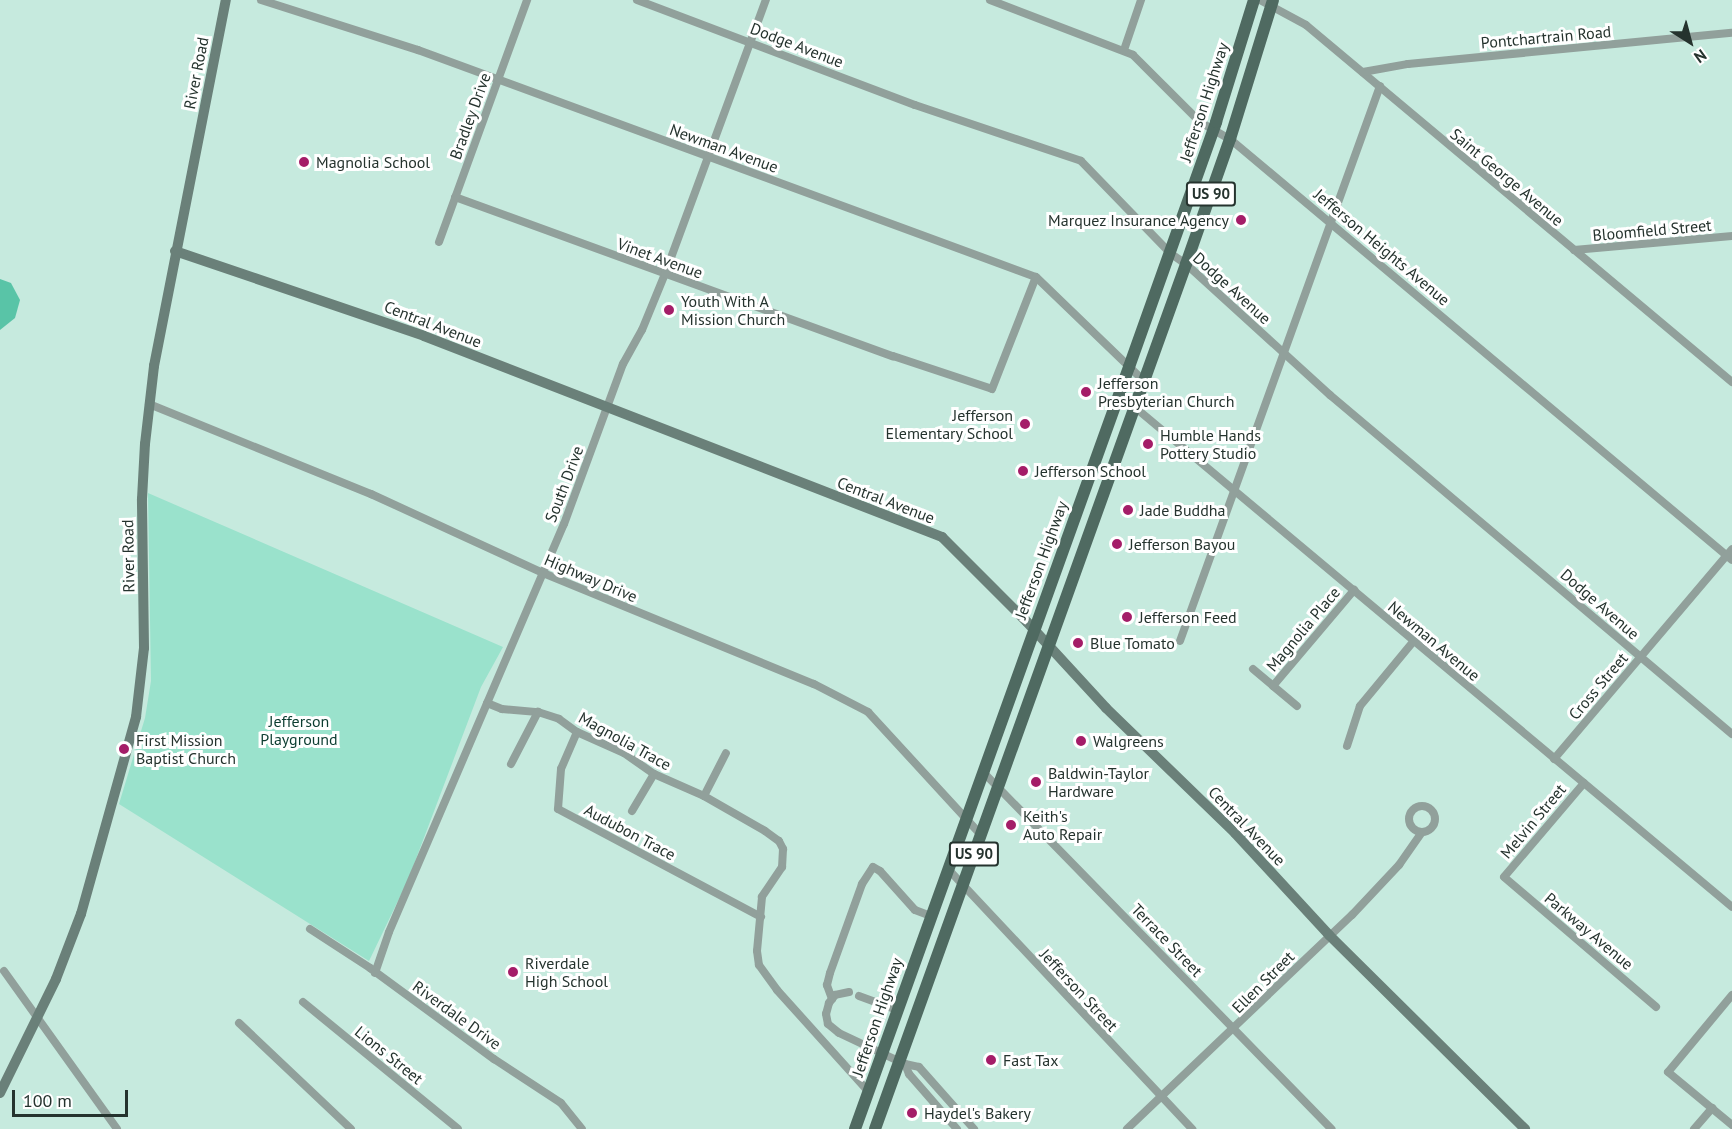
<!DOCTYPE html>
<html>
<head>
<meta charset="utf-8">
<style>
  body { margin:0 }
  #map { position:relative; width:1732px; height:1129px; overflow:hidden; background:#c6eade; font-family:"PT Sans",sans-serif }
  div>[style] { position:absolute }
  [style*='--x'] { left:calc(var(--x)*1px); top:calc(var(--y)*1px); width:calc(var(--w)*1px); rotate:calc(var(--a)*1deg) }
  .green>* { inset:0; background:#9ae2cc }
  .water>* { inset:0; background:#59c4a7 }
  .street>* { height:8px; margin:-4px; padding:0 4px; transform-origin:4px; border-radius:4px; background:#91a09b }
  .street>.ring { margin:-4px; padding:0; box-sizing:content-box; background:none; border:8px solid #91a09b; border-radius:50% }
  .secondary>* { height:10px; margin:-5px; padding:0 5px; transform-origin:5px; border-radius:5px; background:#6a8079 }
  .primary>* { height:12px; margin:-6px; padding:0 6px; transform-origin:6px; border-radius:6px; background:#4f6a61 }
  .dots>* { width:16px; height:16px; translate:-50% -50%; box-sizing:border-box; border:3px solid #fff; border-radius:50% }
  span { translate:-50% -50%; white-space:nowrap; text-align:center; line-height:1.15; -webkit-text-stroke:6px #fff; paint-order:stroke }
  .shield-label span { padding:2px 4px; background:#fff; border:2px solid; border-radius:4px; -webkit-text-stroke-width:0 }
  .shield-label { font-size:15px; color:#25332e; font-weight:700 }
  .street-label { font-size:16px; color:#25332e }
  .poi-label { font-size:16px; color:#25332e }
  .left { translate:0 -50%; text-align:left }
  .right { translate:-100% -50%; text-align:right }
  .park-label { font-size:16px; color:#0c3d31 }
  .north { position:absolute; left:1660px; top:12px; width:60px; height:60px; -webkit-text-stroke:4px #fff; paint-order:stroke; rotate:144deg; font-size:16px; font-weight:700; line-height:24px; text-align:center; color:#25332e }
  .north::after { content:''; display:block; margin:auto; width:21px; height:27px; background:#25332e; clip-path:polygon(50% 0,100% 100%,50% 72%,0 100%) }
  .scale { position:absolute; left:12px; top:1090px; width:116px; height:27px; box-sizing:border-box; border:3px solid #25332e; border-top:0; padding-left:8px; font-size:18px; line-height:21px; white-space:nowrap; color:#25332e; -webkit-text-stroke:4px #fff; paint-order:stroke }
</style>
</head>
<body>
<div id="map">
  <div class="green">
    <div style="clip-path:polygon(148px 493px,503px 647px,481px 687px,408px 880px,369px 961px,119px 804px,145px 718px,151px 681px)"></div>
  </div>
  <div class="water">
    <div style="clip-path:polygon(0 279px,11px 283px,20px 300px,15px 318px,0 330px)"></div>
  </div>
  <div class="street">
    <div style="--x:261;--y:0;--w:165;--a:17.7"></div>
    <div style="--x:418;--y:50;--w:658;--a:20.17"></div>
    <div style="--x:1036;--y:277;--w:150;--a:43.9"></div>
    <div style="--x:637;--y:0;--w:297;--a:20.7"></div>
    <div style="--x:915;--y:105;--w:175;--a:18.6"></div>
    <div style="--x:1081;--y:161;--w:128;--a:45.9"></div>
    <div style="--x:1170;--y:253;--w:19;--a:35"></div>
    <div style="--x:1186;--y:264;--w:195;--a:42.3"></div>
    <div style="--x:1330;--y:395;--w:526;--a:40.14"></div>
    <div style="--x:990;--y:0;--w:153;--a:21"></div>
    <div style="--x:1133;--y:55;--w:95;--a:45"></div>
    <div style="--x:1200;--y:122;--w:34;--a:30"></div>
    <div style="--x:1230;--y:139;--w:655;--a:39.98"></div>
    <div style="--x:1260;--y:0;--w:52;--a:28.5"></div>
    <div style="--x:1306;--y:25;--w:556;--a:39.96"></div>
    <div style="--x:1124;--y:50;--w:53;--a:-71.2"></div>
    <div style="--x:1363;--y:72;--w:46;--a:-10.1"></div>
    <div style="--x:1408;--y:64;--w:325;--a:-5.5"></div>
    <div style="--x:455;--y:197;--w:466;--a:20"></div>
    <div style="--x:893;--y:356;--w:104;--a:18.4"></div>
    <div style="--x:992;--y:389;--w:120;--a:-68.6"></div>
    <div style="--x:439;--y:242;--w:258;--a:-70"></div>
    <div style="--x:1574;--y:250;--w:159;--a:-5.1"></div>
    <div style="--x:1119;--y:394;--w:799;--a:39.92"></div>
    <div style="--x:149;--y:404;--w:240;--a:22.1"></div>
    <div style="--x:371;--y:494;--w:189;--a:24.7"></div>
    <div style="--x:543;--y:573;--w:293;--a:22.3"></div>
    <div style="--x:814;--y:684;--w:61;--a:27.4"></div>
    <div style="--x:868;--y:712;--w:167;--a:47.4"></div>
    <div style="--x:1180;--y:641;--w:590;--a:-70.18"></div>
    <div style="--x:1253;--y:669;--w:26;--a:40"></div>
    <div style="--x:487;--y:703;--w:16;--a:22"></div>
    <div style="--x:502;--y:709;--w:36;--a:5"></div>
    <div style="--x:538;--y:712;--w:22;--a:18"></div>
    <div style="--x:559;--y:719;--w:22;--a:36"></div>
    <div style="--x:577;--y:732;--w:51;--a:24.1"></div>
    <div style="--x:624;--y:753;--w:37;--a:35"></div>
    <div style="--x:654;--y:774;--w:55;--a:23.7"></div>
    <div style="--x:704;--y:796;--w:48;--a:-62.9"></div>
    <div style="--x:1297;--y:706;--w:31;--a:-140"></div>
    <div style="--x:1273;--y:686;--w:126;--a:-49.8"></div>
    <div style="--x:577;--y:732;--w:40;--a:113.4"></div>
    <div style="--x:561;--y:769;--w:40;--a:94.3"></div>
    <div style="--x:558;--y:809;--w:230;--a:28"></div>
    <div style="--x:1347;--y:746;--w:42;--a:-72"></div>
    <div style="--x:1360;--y:706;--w:83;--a:-50.4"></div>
    <div style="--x:1554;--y:759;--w:275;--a:-49.7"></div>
    <div style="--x:511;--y:764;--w:59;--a:-62.6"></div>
    <div style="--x:983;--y:772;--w:499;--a:45.7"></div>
    <div style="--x:1584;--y:783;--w:123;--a:130.4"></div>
    <div style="--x:1504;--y:877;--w:200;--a:40.5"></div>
    <div style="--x:704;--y:796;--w:70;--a:29.8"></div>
    <div style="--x:765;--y:831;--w:17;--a:36"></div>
    <div style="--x:779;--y:841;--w:9;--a:63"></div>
    <div style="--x:783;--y:849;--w:18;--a:93"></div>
    <div style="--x:782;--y:867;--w:36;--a:124"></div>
    <div style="--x:762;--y:897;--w:54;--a:95.3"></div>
    <div style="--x:757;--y:951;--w:14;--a:82"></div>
    <div style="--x:759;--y:965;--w:31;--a:54"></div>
    <div style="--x:777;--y:990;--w:137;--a:48"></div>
    <div class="ring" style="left:1409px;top:806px;width:18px;height:18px"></div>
    <div style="--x:632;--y:811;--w:43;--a:-59.3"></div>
    <div style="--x:948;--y:869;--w:357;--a:46.8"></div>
    <div style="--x:310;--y:929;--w:72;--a:33"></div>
    <div style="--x:370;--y:968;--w:154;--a:36.3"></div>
    <div style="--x:494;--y:1059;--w:80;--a:33.3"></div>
    <div style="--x:561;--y:1103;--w:33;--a:51"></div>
    <div style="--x:4;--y:971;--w:194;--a:54.4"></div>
    <div style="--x:375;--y:973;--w:43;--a:-71.1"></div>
    <div style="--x:389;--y:932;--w:444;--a:-66.8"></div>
    <div style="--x:564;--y:524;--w:171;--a:-69.8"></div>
    <div style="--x:623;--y:364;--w:39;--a:-61"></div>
    <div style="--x:642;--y:330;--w:61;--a:-67.7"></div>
    <div style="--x:665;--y:274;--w:292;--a:-69.8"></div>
    <div style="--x:849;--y:992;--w:14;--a:168"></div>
    <div style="--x:835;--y:995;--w:10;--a:127"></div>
    <div style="--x:829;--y:1003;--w:11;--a:105"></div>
    <div style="--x:826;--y:1014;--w:10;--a:79"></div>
    <div style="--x:828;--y:1024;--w:14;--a:39"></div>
    <div style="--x:839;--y:1033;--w:73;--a:25.2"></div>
    <div style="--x:905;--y:1064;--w:14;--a:12"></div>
    <div style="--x:919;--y:1067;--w:83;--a:48.4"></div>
    <div style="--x:1732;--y:995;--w:100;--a:129.7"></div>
    <div style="--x:1668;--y:1072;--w:83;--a:39.6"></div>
    <div style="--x:859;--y:996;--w:40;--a:20.2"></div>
    <div style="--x:832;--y:999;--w:15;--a:-110"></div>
    <div style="--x:827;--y:985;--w:12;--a:-76"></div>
    <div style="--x:830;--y:973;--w:95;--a:-70.2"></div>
    <div style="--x:862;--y:884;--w:20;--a:-57"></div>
    <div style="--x:873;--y:867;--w:8;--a:30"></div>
    <div style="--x:880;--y:871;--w:52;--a:48.1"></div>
    <div style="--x:915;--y:910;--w:17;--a:21"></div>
    <div style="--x:303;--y:1002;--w:200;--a:39.3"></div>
    <div style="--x:239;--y:1023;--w:154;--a:43.4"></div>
    <div style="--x:905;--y:1064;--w:11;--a:68"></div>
    <div style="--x:909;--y:1074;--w:73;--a:48.9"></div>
    <div style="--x:1127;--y:1129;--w:311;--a:-43.6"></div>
    <div style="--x:1352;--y:915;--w:69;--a:-46.8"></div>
    <div style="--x:1399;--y:865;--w:40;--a:-55.1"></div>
    <div style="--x:1694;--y:1129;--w:28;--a:-49"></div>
  </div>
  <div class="secondary">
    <div style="--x:175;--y:251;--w:263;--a:18.8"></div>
    <div style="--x:424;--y:336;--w:556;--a:21.21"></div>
    <div style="--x:942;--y:537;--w:120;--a:45"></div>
    <div style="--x:1027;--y:622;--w:117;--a:47.4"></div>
    <div style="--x:1106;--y:708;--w:180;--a:44.1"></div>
    <div style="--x:1235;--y:833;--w:139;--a:47.3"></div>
    <div style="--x:1329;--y:935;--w:276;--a:44.7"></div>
    <div style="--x:0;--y:1093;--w:127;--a:-63.8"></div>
    <div style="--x:56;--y:979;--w:70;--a:-69"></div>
    <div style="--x:81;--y:914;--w:205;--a:-74.4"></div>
    <div style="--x:136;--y:717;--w:69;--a:-83.4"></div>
    <div style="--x:144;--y:648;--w:149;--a:-90.8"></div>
    <div style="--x:142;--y:499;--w:55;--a:-86.9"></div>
    <div style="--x:145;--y:444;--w:79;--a:-83.4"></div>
    <div style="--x:154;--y:366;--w:373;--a:-78.9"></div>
  </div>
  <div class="primary">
    <div style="--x:855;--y:1129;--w:810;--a:-70.22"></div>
    <div style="--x:1129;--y:367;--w:260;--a:-70.4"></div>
    <div style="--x:1216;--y:122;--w:128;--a:-72.7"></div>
    <div style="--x:875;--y:1129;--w:919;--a:-70.22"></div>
    <div style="--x:1186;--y:264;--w:133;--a:-70.6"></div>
    <div style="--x:1230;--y:139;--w:145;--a:-72.8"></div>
  </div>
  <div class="dots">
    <div style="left:304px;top:162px;background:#a41d68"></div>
    <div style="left:1241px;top:220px;background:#a41d68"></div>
    <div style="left:669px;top:310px;background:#a41d68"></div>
    <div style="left:1086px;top:392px;background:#a41d68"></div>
    <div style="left:1025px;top:424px;background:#a41d68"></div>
    <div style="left:1148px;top:444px;background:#a41d68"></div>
    <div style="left:1023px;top:471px;background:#a41d68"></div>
    <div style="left:1128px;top:510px;background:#a41d68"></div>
    <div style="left:1117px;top:544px;background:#a41d68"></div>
    <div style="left:1127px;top:617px;background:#a41d68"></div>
    <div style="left:1078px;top:643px;background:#a41d68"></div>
    <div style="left:1081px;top:741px;background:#a41d68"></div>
    <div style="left:124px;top:749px;background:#a41d68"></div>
    <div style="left:1036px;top:782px;background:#a41d68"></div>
    <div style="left:1011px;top:825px;background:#a41d68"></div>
    <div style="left:513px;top:972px;background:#a41d68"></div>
    <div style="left:991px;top:1060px;background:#a41d68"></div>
    <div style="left:912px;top:1113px;background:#a41d68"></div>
  </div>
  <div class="shield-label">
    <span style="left:1211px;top:194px">US 90</span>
    <span style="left:974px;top:854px">US 90</span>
  </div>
  <div class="street-label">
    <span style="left:1546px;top:37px;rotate:-5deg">Pontchartrain Road</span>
    <span style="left:797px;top:45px;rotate:21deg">Dodge Avenue</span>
    <span style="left:196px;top:73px;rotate:-79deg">River Road</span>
    <span style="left:1204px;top:102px;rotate:-72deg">Jefferson Highway</span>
    <span style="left:470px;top:116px;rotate:-70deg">Bradley Drive</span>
    <span style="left:724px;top:148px;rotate:20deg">Newman Avenue</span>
    <span style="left:1507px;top:177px;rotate:40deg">Saint George Avenue</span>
    <span style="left:1652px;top:230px;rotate:-5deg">Bloomfield Street</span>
    <span style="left:1382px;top:247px;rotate:40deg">Jefferson Heights Avenue</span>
    <span style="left:660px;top:258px;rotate:20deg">Vinet Avenue</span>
    <span style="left:1232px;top:288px;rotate:42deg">Dodge Avenue</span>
    <span style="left:433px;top:324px;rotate:21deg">Central Avenue</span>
    <span style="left:564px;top:484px;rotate:-69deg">South Drive</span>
    <span style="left:886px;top:500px;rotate:21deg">Central Avenue</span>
    <span style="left:128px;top:556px;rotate:-91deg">River Road</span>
    <span style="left:1041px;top:560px;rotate:-70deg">Jefferson Highway</span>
    <span style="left:591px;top:578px;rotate:23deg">Highway Drive</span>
    <span style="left:1600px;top:604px;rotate:41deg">Dodge Avenue</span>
    <span style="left:1303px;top:629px;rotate:-50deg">Magnolia Place</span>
    <span style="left:1434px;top:641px;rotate:40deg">Newman Avenue</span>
    <span style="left:1598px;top:686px;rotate:-50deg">Cross Street</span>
    <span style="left:625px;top:741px;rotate:29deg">Magnolia Trace</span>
    <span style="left:1533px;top:821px;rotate:-50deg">Melvin Street</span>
    <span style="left:1247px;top:826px;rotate:46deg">Central Avenue</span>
    <span style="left:630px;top:832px;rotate:28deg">Audubon Trace</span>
    <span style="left:1589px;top:931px;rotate:40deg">Parkway Avenue</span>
    <span style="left:1167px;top:940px;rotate:46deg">Terrace Street</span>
    <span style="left:1263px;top:982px;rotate:-45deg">Ellen Street</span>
    <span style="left:1079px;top:990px;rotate:47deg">Jefferson Street</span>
    <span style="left:457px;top:1015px;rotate:36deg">Riverdale Drive</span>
    <span style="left:877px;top:1017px;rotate:-71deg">Jefferson Highway</span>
    <span style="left:389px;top:1055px;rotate:39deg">Lions Street</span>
  </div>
  <div class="poi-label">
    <span class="left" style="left:316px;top:162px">Magnolia School</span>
    <span class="right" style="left:1229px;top:220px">Marquez Insurance Agency</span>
    <span class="left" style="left:681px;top:310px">Youth With A<br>Mission Church</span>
    <span class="left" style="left:1098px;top:392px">Jefferson<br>Presbyterian Church</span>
    <span class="right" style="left:1013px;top:424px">Jefferson<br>Elementary School</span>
    <span class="left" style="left:1160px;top:444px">Humble Hands<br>Pottery Studio</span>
    <span class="left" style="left:1035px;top:471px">Jefferson School</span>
    <span class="left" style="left:1140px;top:510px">Jade Buddha</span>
    <span class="left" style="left:1129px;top:544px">Jefferson Bayou</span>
    <span class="left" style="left:1139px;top:617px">Jefferson Feed</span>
    <span class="left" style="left:1090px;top:643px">Blue Tomato</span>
    <span class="left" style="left:136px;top:749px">First Mission<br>Baptist Church</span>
    <span class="left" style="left:1093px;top:741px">Walgreens</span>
    <span class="left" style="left:1048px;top:782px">Baldwin-Taylor<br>Hardware</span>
    <span class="left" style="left:1023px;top:825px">Keith's<br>Auto Repair</span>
    <span class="left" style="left:525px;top:972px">Riverdale<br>High School</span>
    <span class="left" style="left:1003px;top:1060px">Fast Tax</span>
    <span class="left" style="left:924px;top:1113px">Haydel's Bakery</span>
  </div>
  <div class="park-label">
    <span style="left:299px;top:730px">Jefferson<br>Playground</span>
  </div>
  <div class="north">N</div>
  <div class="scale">100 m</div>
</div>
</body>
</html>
